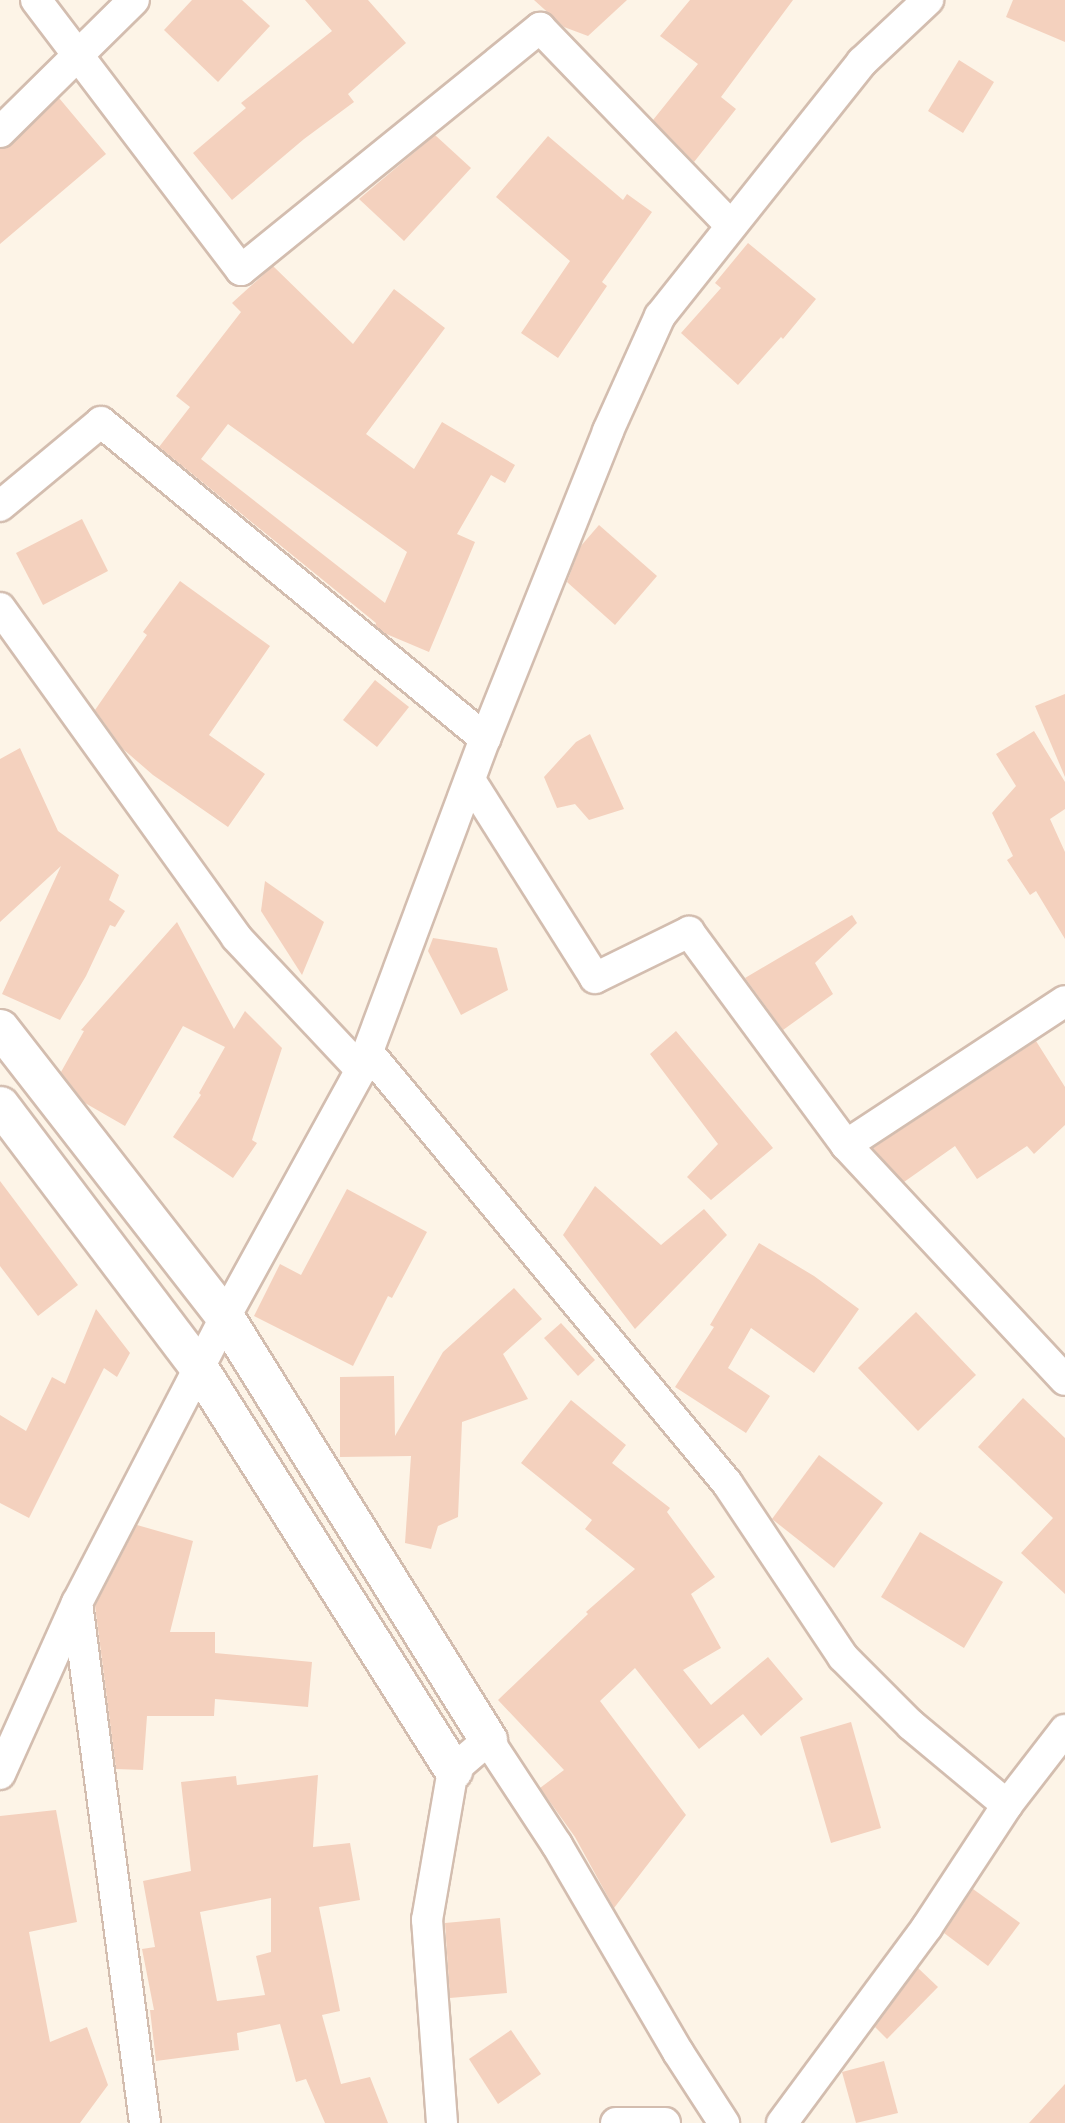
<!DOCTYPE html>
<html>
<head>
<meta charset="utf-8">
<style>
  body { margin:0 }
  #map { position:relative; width:1065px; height:2123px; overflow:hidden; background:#fdf4e7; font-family:"Public Sans",sans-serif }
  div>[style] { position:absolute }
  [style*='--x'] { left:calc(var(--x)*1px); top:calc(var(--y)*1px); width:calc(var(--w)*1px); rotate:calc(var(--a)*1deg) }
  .building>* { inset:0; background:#f4d1be }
  .roads { filter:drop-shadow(2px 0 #d3bdaf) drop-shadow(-2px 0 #d3bdaf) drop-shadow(0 2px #d3bdaf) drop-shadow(0 -2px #d3bdaf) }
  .minor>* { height:30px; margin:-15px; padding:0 15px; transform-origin:15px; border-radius:15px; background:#fff }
  .tertiary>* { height:37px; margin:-18.5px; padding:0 18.5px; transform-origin:18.5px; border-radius:18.5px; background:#fff }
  span { translate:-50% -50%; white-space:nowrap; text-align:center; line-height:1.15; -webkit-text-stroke:6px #fff8ef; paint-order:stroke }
</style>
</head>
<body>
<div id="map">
  <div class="building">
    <div style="clip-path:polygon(192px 0,242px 0,270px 26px,218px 82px,164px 30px)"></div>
    <div style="clip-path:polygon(305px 0,368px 0,406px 43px,348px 94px,354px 102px,304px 139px,232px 200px,193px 153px,246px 108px,241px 103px,332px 31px)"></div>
    <div style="clip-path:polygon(534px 0,627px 0,588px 36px,564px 27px)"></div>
    <div style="clip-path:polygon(690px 0,793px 0,721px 97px,736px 109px,694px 162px,653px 120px,698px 64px,660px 36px)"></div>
    <div style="clip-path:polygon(1013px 0,1065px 0,1065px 42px,1006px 17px)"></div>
    <div style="clip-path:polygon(959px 60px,994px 82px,963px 133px,928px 111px)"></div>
    <div style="clip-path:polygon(59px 98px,106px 154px,0 244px,0 149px,12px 144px)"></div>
    <div style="clip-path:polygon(435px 135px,471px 168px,404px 241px,359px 199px)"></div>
    <div style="clip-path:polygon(548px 136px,623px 200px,627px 194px,652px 212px,602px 282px,607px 286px,558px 358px,521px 333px,570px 261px,496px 197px)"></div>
    <div style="clip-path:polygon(748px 243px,816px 299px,783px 339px,781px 337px,738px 385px,681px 333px,721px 288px,715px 283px)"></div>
    <div style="clip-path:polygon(evenodd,273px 266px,353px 344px,394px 289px,445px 328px,366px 434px,414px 469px,442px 422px,515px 465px,505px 483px,491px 475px,457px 534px,475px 542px,429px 652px,384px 633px,375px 626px,376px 623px,159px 447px,190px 407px,176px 396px,241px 312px,232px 303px,273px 266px,228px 424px,407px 552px,385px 603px,201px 459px,228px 424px)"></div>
    <div style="clip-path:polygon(82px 519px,108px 571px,43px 605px,16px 553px)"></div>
    <div style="clip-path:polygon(599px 525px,657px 576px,615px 625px,567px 582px,580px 547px)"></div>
    <div style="clip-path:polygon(180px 581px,270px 646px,209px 735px,265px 774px,228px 827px,153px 775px,123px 749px,95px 710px,147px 635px,143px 632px)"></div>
    <div style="clip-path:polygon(375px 680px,409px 707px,377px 747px,343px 720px)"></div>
    <div style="clip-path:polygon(1065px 694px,1065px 777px,1035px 706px)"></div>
    <div style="clip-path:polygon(1034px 731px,1065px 782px,1065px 809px,1050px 819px,1065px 852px,1065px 939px,1036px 891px,1030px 895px,1007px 860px,1013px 856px,992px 813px,1016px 786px,996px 754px)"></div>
    <div style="clip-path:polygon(590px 734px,624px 809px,589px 820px,575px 804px,557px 808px,544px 777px,576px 742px)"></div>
    <div style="clip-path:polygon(20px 748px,58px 831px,119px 875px,109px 900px,125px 911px,115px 927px,110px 925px,86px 976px,60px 1020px,2px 994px,61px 866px,0 922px,0 759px)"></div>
    <div style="clip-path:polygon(265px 881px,324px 922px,302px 975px,261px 911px)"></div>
    <div style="clip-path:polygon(852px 915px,857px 923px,815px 963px,833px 994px,783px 1030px,745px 978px)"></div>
    <div style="clip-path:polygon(177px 922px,234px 1029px,245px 1011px,282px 1048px,252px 1140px,257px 1143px,233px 1178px,173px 1137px,201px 1095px,199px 1093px,225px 1047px,183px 1026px,125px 1126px,85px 1103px,61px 1072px,84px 1031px,81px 1030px)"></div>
    <div style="clip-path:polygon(433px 938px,497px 948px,508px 990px,461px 1015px,428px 951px)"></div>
    <div style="clip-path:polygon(676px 1031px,773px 1148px,711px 1200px,687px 1177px,718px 1144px,650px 1054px)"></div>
    <div style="clip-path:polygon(1036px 1041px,1065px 1087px,1065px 1125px,1034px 1154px,1027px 1146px,977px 1179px,955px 1146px,904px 1182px,873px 1148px)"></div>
    <div style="clip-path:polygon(0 1181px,78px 1285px,38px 1316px,0 1266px)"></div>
    <div style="clip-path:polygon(595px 1186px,661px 1245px,704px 1209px,727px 1235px,635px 1329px,563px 1235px)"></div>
    <div style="clip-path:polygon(347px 1189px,427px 1232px,392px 1298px,388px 1296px,353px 1366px,254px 1316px,280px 1264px,301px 1275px)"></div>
    <div style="clip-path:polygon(759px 1243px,814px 1276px,859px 1309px,814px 1373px,751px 1328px,728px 1368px,770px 1396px,746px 1433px,675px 1387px,714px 1327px,710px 1325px)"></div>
    <div style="clip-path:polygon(514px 1288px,542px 1319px,503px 1354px,528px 1399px,462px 1422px,458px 1517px,438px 1526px,431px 1549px,405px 1543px,411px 1456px,340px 1457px,340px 1377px,394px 1376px,395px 1436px,443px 1352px)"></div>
    <div style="clip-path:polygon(96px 1309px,130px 1353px,117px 1377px,104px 1368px,29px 1518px,0 1503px,0 1415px,26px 1431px,52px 1377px,65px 1384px)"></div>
    <div style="clip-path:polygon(916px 1312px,976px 1375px,918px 1431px,858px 1368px)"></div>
    <div style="clip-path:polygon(561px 1323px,595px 1360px,578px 1376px,544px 1338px)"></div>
    <div style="clip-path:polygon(1023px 1398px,1065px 1438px,1065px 1594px,1021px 1553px,1053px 1518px,978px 1447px)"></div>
    <div style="clip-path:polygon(571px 1400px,626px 1445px,612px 1463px,670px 1508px,667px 1512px,715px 1577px,691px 1594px,721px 1648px,683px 1670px,711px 1705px,768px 1657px,803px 1699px,761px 1736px,743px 1714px,699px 1749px,635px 1668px,600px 1701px,686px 1815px,614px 1908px,575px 1837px,540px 1788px,564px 1770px,498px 1700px,588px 1614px,586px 1612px,635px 1569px,585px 1529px,592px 1520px,521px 1463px)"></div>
    <div style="clip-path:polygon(819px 1455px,883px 1503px,834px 1568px,772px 1519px)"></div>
    <div style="clip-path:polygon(137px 1525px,193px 1541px,170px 1632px,215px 1632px,215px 1653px,312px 1662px,308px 1707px,215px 1699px,214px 1716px,147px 1716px,143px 1770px,116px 1769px,95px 1606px)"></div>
    <div style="clip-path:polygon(920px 1532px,1003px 1582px,964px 1648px,881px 1597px)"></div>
    <div style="clip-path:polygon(851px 1722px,881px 1828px,831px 1843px,800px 1737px)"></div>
    <div style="clip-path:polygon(evenodd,318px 1775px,313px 1847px,350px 1843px,360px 1900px,319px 1907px,340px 2011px,322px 2015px,341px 2084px,370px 2077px,388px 2123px,325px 2123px,306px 2079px,296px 2082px,280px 2024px,237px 2033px,239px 2050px,156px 2061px,150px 2010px,154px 2010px,142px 1949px,155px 1947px,143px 1881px,191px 1871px,181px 1782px,236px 1776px,237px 1785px,318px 1775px,271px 1898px,271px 1952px,256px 1956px,265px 1995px,217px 2001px,200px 1912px,271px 1898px)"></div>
    <div style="clip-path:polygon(56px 1810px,77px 1922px,29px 1932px,50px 2042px,87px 2027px,108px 2085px,80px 2123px,0 2123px,0 1816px)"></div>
    <div style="clip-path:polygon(973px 1889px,1020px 1923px,988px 1966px,944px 1933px)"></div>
    <div style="clip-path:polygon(500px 1918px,507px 1993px,450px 1998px,445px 1923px)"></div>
    <div style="clip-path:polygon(918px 1968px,938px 1987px,887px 2039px,875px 2027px)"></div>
    <div style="clip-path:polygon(511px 2030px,541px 2074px,498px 2104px,469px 2059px)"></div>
    <div style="clip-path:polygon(884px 2061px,898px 2113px,856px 2123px,842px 2072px)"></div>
    <div style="clip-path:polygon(1065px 2084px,1065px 2123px,1029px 2123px)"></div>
  </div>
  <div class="roads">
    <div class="minor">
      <div style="--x:36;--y:0;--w:339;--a:52.8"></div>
      <div style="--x:241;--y:270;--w:385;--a:-39"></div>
      <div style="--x:540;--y:28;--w:274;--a:46"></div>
      <div style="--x:0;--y:132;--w:188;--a:-44.6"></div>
      <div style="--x:0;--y:506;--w:131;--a:-39.7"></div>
      <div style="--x:101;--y:422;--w:498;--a:39.5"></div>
      <div style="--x:0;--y:608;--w:405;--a:54.3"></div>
      <div style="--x:236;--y:937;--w:183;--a:46.8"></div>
      <div style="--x:470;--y:780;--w:234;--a:57.7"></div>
      <div style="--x:595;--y:978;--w:105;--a:-26.1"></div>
      <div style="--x:689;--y:932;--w:265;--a:53.6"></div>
      <div style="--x:846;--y:1145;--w:321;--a:47"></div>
      <div style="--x:368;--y:1052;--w:561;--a:50.21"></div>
      <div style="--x:727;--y:1483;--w:209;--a:56.3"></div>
      <div style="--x:843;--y:1657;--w:96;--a:45"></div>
      <div style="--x:911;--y:1725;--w:125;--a:39.8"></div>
      <div style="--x:846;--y:1145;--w:262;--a:-33.3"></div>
      <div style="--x:77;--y:1603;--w:524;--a:82.55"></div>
      <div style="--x:0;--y:1774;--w:188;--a:-65.8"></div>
      <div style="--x:77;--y:1603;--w:322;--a:-62.6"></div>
      <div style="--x:225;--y:1317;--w:282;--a:-61.2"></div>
      <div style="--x:361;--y:1070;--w:353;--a:-69.5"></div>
      <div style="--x:485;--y:739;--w:332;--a:-68.2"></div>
      <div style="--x:608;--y:431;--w:126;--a:-65.7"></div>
      <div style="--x:660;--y:316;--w:325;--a:-51.5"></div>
      <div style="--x:862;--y:62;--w:91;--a:-43.2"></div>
      <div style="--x:442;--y:2123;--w:204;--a:-94.2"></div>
      <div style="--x:427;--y:1920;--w:152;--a:-80.2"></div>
      <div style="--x:453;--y:1770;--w:46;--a:-40.6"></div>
      <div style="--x:488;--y:1740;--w:126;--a:56.7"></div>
      <div style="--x:557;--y:1845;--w:240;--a:59.7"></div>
      <div style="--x:678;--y:2052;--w:85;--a:57.1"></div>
      <div style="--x:616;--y:2123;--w:49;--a:0"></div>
      <div style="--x:782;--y:2123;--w:244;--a:-53.5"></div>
      <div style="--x:927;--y:1927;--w:146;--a:-56.7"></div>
      <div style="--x:1007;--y:1805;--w:95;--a:-52.3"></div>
    </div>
    <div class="tertiary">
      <div style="--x:0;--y:1028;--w:366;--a:52.1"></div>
      <div style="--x:225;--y:1317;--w:498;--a:58.1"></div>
      <div style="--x:0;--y:1105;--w:330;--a:52.9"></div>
      <div style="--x:199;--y:1368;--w:476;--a:57.7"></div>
    </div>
  </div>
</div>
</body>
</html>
